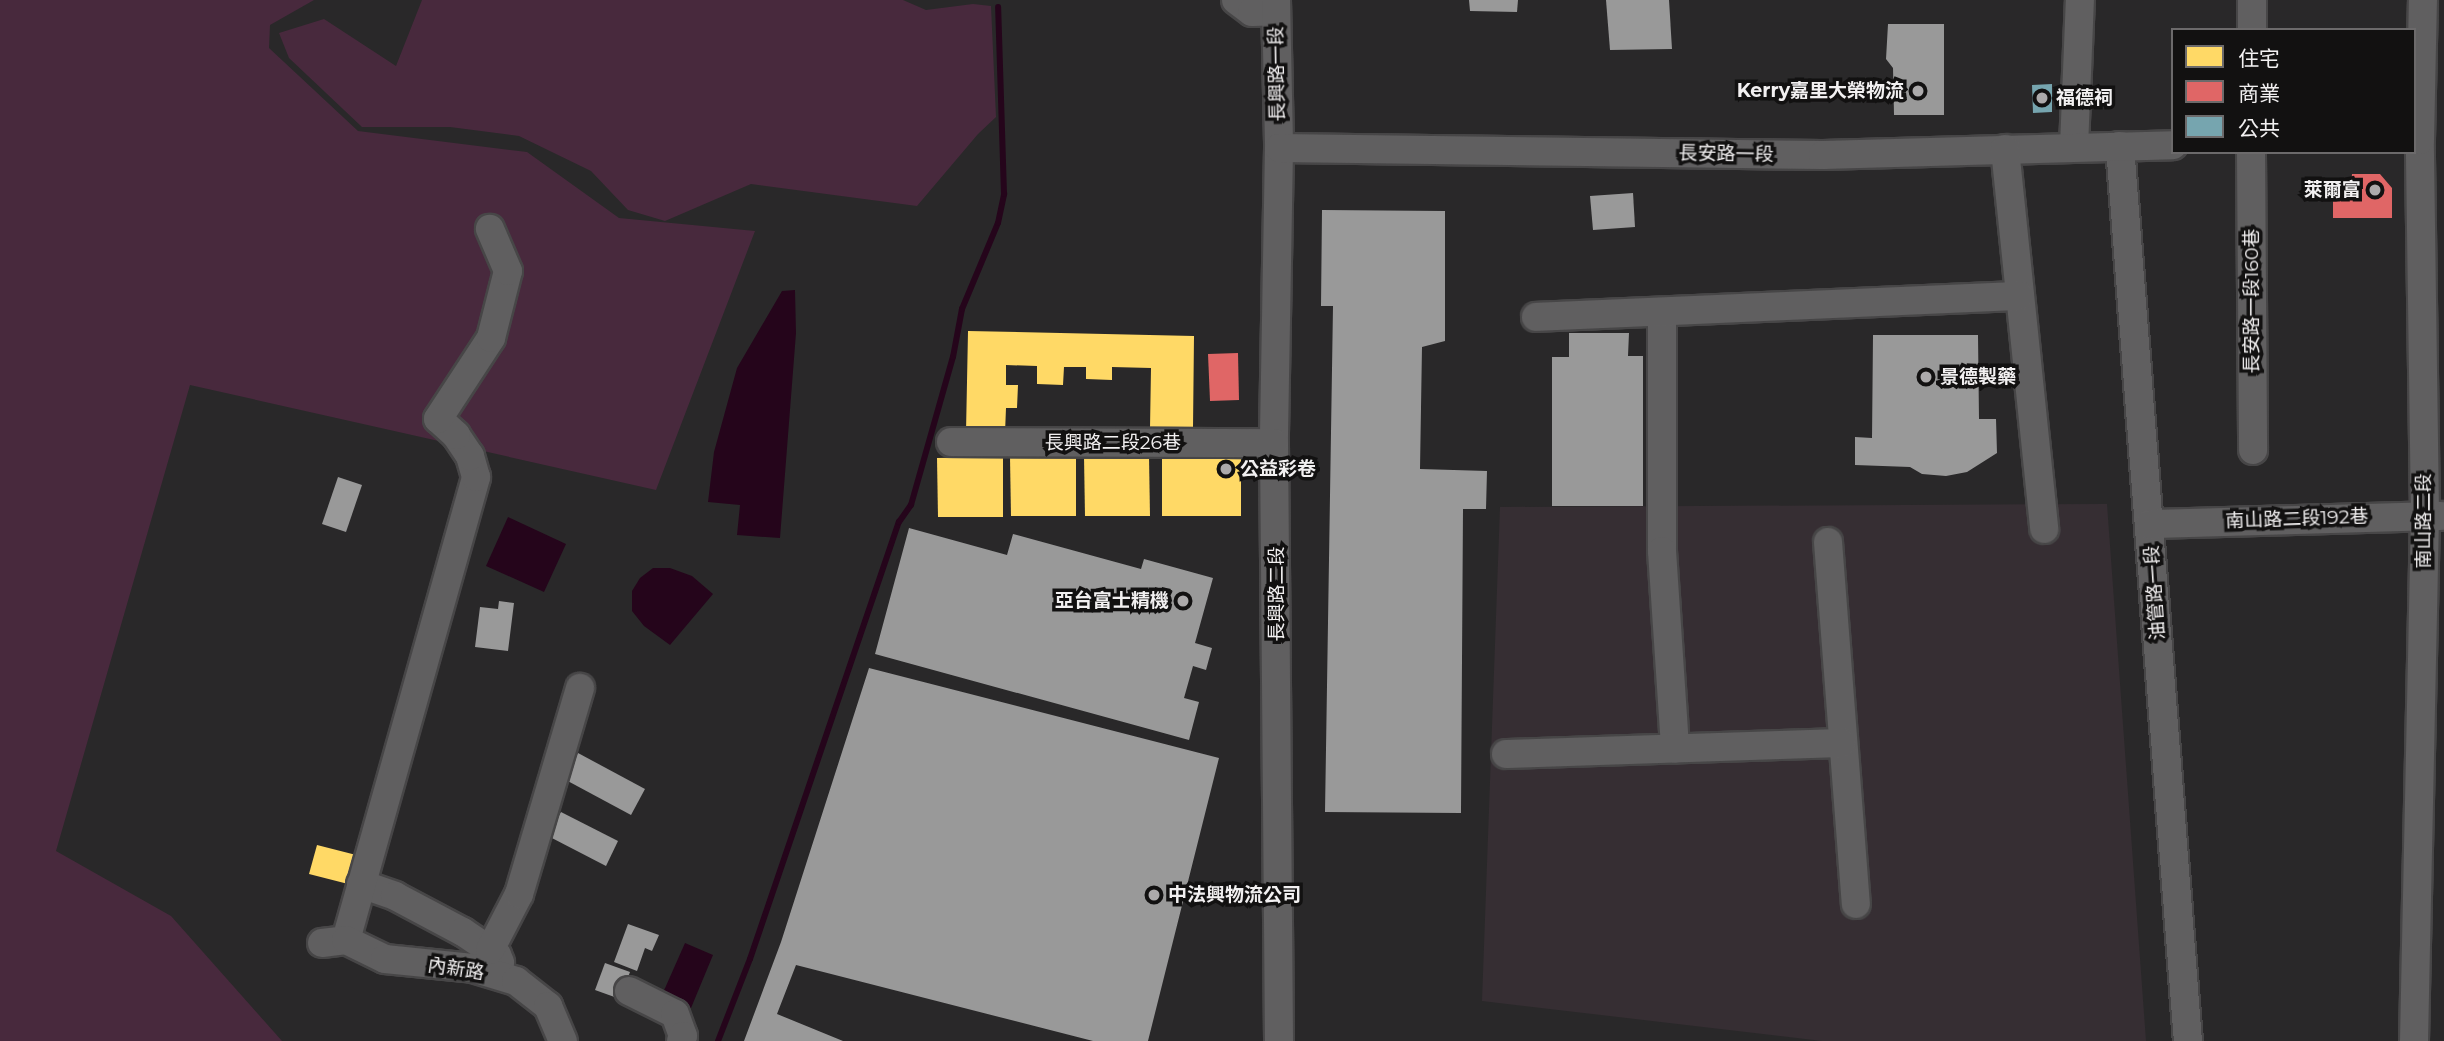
<!DOCTYPE html>
<html>
<head>
<meta charset="utf-8">
<style>
  body { margin:0 }
  #map { position:relative; width:2444px; height:1041px; overflow:hidden; background:#292829; font-family:Montserrat,"Noto Sans TC",sans-serif }
  div>[style] { position:absolute }
  [style*='--x'] { left:calc(var(--x)*1px); top:calc(var(--y)*1px); width:calc(var(--w)*1px); rotate:calc(var(--a)*1deg) }
  .built>* { inset:0; background:#362e33 }
  .green>* { inset:0; background:#48293d }
  .water>* { inset:0; background:#25051b }
  .homes>* { inset:0; background:#ffd966 }
  .shops>* { inset:0; background:#e06666 }
  .public>* { inset:0; background:#76a5af }
  .industry>* { inset:0; background:#999 }
  .stream>* { height:6px; margin:-3px; padding:0 3px; transform-origin:3px; border-radius:3px; background:#25051b }
  .roads { filter:drop-shadow(2px 0 #474647) drop-shadow(-2px 0 #474647) drop-shadow(0 2px #474647) drop-shadow(0 -2px #474647) }
  .minor>* { height:28px; margin:-14px; padding:0 14px; transform-origin:14px; border-radius:14px; background:#605f60 }
  .dots>* { width:19px; height:19px; translate:-50% -50%; box-sizing:border-box; border:4px solid #121111; border-radius:50% }
  span { translate:-50% -50%; white-space:nowrap; text-align:center; line-height:1.15; -webkit-text-stroke:7px #121111; paint-order:stroke }
  .street-label { font-size:19px; color:#f2f0f1 }
  .poi-label { font-size:19px; color:#f2f0f1; font-weight:700 }
  .right { translate:-100% -50%; text-align:right }
  .left { translate:0 -50%; text-align:left }
  .legend { position:absolute; left:2171px; top:28px; width:245px; height:126px; box-sizing:border-box; background:#121111; border:2px solid #6c6a6b; margin:0; padding:9px 12px; list-style:none; font-size:21px; color:#f2f0f1 }
  .legend li { display:flex; align-items:center; gap:14px; height:35px }
  .legend b { width:35px; border:2px solid #6c6a6b }
</style>
</head>
<body>
<div id="map">
  <div class="built">
    <div style="clip-path:polygon(2107px 504px,2146px 1041px,1822px 1041px,1482px 1001px,1500px 507px)"></div>
  </div>
  <div class="green">
    <div style="clip-path:polygon(0 0,314px 0,270px 25px,269px 48px,358px 131px,527px 152px,619px 218px,755px 231px,656px 490px,190px 385px,56px 851px,171px 916px,282px 1041px,0 1041px)"></div>
    <div style="clip-path:polygon(422px 0,903px 0,926px 10px,973px 4px,991px 6px,996px 117px,978px 134px,917px 206px,751px 184px,665px 221px,628px 210px,591px 171px,519px 136px,450px 127px,362px 127px,289px 58px,279px 33px,324px 19px,396px 66px)"></div>
  </div>
  <div class="water">
    <div style="clip-path:polygon(795px 290px,796px 333px,780px 538px,737px 535px,740px 505px,708px 502px,714px 452px,737px 368px,782px 291px)"></div>
    <div style="clip-path:polygon(508px 517px,566px 544px,544px 592px,486px 566px)"></div>
    <div style="clip-path:polygon(653px 568px,670px 568px,692px 576px,713px 594px,670px 645px,644px 626px,632px 611px,632px 591px,640px 578px)"></div>
    <div style="clip-path:polygon(685px 943px,713px 955px,691px 1008px,662px 995px)"></div>
  </div>
  <div class="homes">
    <div style="clip-path:polygon(968px 331px,1194px 336px,1193px 428px,1150px 428px,1151px 368px,1112px 367px,1112px 380px,1086px 379px,1086px 367px,1064px 367px,1063px 385px,1037px 384px,1037px 366px,1006px 365px,1006px 385px,1018px 385px,1017px 408px,1006px 408px,1005px 433px,966px 432px)"></div>
    <div style="clip-path:polygon(1076px 456px,1076px 516px,1011px 516px,1010px 457px)"></div>
    <div style="clip-path:polygon(1084px 456px,1149px 456px,1150px 516px,1085px 516px)"></div>
    <div style="clip-path:polygon(1162px 456px,1241px 456px,1241px 516px,1162px 516px)"></div>
    <div style="clip-path:polygon(1003px 457px,1003px 517px,938px 517px,937px 458px)"></div>
    <div style="clip-path:polygon(317px 845px,364px 857px,356px 886px,309px 874px)"></div>
  </div>
  <div class="shops">
    <div style="clip-path:polygon(2352px 174px,2380px 174px,2392px 188px,2392px 218px,2333px 218px,2333px 185px,2351px 185px)"></div>
    <div style="clip-path:polygon(1238px 353px,1239px 400px,1210px 401px,1208px 354px)"></div>
  </div>
  <div class="public">
    <div style="clip-path:polygon(2052px 84px,2052px 112px,2033px 113px,2032px 85px)"></div>
  </div>
  <div class="industry">
    <div style="clip-path:polygon(1469px 0,1518px 0,1517px 12px,1470px 11px)"></div>
    <div style="clip-path:polygon(1606px 0,1669px 0,1672px 49px,1610px 50px)"></div>
    <div style="clip-path:polygon(1888px 24px,1944px 24px,1944px 115px,1894px 115px,1893px 68px,1886px 59px)"></div>
    <div style="clip-path:polygon(1633px 193px,1635px 227px,1593px 230px,1590px 196px)"></div>
    <div style="clip-path:polygon(1322px 210px,1445px 211px,1445px 341px,1422px 347px,1420px 469px,1487px 471px,1486px 509px,1463px 509px,1461px 813px,1325px 812px,1333px 306px,1321px 306px)"></div>
    <div style="clip-path:polygon(1569px 333px,1629px 333px,1628px 356px,1643px 356px,1643px 506px,1552px 506px,1552px 357px,1569px 357px)"></div>
    <div style="clip-path:polygon(1873px 335px,1978px 335px,1979px 419px,1996px 419px,1997px 453px,1967px 472px,1946px 476px,1922px 474px,1910px 467px,1855px 465px,1855px 437px,1872px 438px)"></div>
    <div style="clip-path:polygon(338px 477px,362px 485px,346px 532px,322px 524px)"></div>
    <div style="clip-path:polygon(909px 528px,1007px 555px,1013px 534px,1141px 569px,1144px 559px,1213px 578px,1195px 643px,1212px 648px,1206px 670px,1193px 666px,1184px 698px,1199px 702px,1189px 740px,875px 654px)"></div>
    <div style="clip-path:polygon(499px 601px,514px 603px,508px 651px,475px 647px,480px 607px,498px 609px)"></div>
    <div style="clip-path:polygon(869px 668px,1219px 758px,1148px 1041px,1093px 1041px,796px 965px,777px 1014px,843px 1041px,744px 1041px,781px 942px)"></div>
    <div style="clip-path:polygon(578px 753px,645px 789px,631px 815px,564px 779px)"></div>
    <div style="clip-path:polygon(561px 812px,618px 841px,606px 866px,548px 836px)"></div>
    <div style="clip-path:polygon(628px 924px,659px 935px,652px 951px,645px 948px,637px 971px,614px 962px)"></div>
    <div style="clip-path:polygon(605px 963px,630px 972px,620px 999px,595px 990px)"></div>
  </div>
  <div class="stream">
    <div style="--x:718;--y:1041;--w:88;--a:-68.7"></div>
    <div style="--x:750;--y:959;--w:462;--a:-71.2"></div>
    <div style="--x:899;--y:522;--w:21;--a:-55"></div>
    <div style="--x:911;--y:505;--w:154;--a:-74.2"></div>
    <div style="--x:953;--y:357;--w:49;--a:-79.4"></div>
    <div style="--x:962;--y:309;--w:93;--a:-67.3"></div>
    <div style="--x:998;--y:223;--w:30;--a:-78"></div>
    <div style="--x:1004;--y:194;--w:187;--a:-91.8"></div>
  </div>
  <div class="roads">
    <div class="minor">
      <div style="--x:1236;--y:0;--w:20;--a:37"></div>
      <div style="--x:1252;--y:12;--w:24;--a:-2"></div>
      <div style="--x:1276;--y:0;--w:148;--a:88.8"></div>
      <div style="--x:1279;--y:148;--w:295;--a:91"></div>
      <div style="--x:1274;--y:443;--w:598;--a:89.52"></div>
      <div style="--x:2252;--y:30;--w:30;--a:-90"></div>
      <div style="--x:2120;--y:146;--w:898;--a:85.66"></div>
      <div style="--x:2074;--y:147;--w:147;--a:-87.7"></div>
      <div style="--x:1279;--y:148;--w:544;--a:0.74"></div>
      <div style="--x:1823;--y:155;--w:350;--a:-1.6"></div>
      <div style="--x:2005;--y:149;--w:382;--a:84.1"></div>
      <div style="--x:2251;--y:152;--w:298;--a:89.6"></div>
      <div style="--x:1662;--y:312;--w:239;--a:90"></div>
      <div style="--x:1662;--y:551;--w:198;--a:86.2"></div>
      <div style="--x:1536;--y:317;--w:484;--a:-2.5"></div>
      <div style="--x:951;--y:442;--w:323;--a:0.2"></div>
      <div style="--x:2150;--y:524;--w:291;--a:-1.6"></div>
      <div style="--x:1828;--y:542;--w:363;--a:85.6"></div>
      <div style="--x:1506;--y:754;--w:336;--a:-1.9"></div>
      <div style="--x:361;--y:884;--w:36;--a:19"></div>
      <div style="--x:395;--y:896;--w:77;--a:27.9"></div>
      <div style="--x:463;--y:932;--w:41;--a:34.1"></div>
      <div style="--x:497;--y:955;--w:8;--a:67"></div>
      <div style="--x:346;--y:940;--w:481;--a:-74.3"></div>
      <div style="--x:476;--y:477;--w:22;--a:-106"></div>
      <div style="--x:470;--y:456;--w:25;--a:-124"></div>
      <div style="--x:456;--y:435;--w:24;--a:-138"></div>
      <div style="--x:438;--y:419;--w:97;--a:-56.8"></div>
      <div style="--x:491;--y:338;--w:69;--a:-75.8"></div>
      <div style="--x:508;--y:271;--w:46;--a:-113.2"></div>
      <div style="--x:322;--y:943;--w:24;--a:-7"></div>
      <div style="--x:346;--y:940;--w:43;--a:26"></div>
      <div style="--x:385;--y:959;--w:88;--a:5.8"></div>
      <div style="--x:473;--y:968;--w:45;--a:16.8"></div>
      <div style="--x:516;--y:981;--w:41;--a:38"></div>
      <div style="--x:548;--y:1006;--w:38;--a:67"></div>
      <div style="--x:490;--y:950;--w:63;--a:-62.6"></div>
      <div style="--x:519;--y:894;--w:215;--a:-73.5"></div>
      <div style="--x:629;--y:991;--w:51;--a:26.6"></div>
      <div style="--x:675;--y:1014;--w:23;--a:70"></div>
      <div style="--x:683;--y:1036;--w:5;--a:112"></div>
      <div style="--x:2414;--y:1041;--w:527;--a:-88.8"></div>
      <div style="--x:2425;--y:514;--w:374;--a:-90.8"></div>
      <div style="--x:2420;--y:140;--w:140;--a:-88.8"></div>
    </div>
  </div>
  <div class="dots">
    <div style="left:1918px;top:91px;background:#acaaab"></div>
    <div style="left:2042px;top:98px;background:#acaaab"></div>
    <div style="left:2375px;top:190px;background:#acaaab"></div>
    <div style="left:1926px;top:377px;background:#acaaab"></div>
    <div style="left:1226px;top:469px;background:#acaaab"></div>
    <div style="left:1183px;top:601px;background:#acaaab"></div>
    <div style="left:1154px;top:895px;background:#acaaab"></div>
  </div>
  <div class="street-label">
    <span style="left:1277px;top:74px;rotate:-91deg">長興路一段</span>
    <span style="left:1726px;top:154px;rotate:1deg">長安路一段</span>
    <span style="left:2252px;top:301px;rotate:-90deg">長安路一段160巷</span>
    <span style="left:1113px;top:443px">長興路二段26巷</span>
    <span style="left:2297px;top:519px;rotate:-2deg">南山路二段192巷</span>
    <span style="left:2424px;top:521px;rotate:-90deg">南山路二段</span>
    <span style="left:2155px;top:593px;rotate:-94deg">油管路一段</span>
    <span style="left:1277px;top:594px;rotate:-90deg">長興路二段</span>
    <span style="left:456px;top:969px;rotate:9deg">內新路</span>
  </div>
  <div class="poi-label">
    <span class="right" style="left:1904px;top:91px">Kerry嘉里大榮物流</span>
    <span class="left" style="left:2056px;top:98px">福德祠</span>
    <span class="right" style="left:2361px;top:190px">萊爾富</span>
    <span class="left" style="left:1940px;top:377px">景德製藥</span>
    <span class="left" style="left:1240px;top:469px">公益彩卷</span>
    <span class="right" style="left:1169px;top:601px">亞台富士精機</span>
    <span class="left" style="left:1168px;top:895px">中法興物流公司</span>
  </div>
  <ul class="legend">
  <li><b style="height:19px;background:#ffd966"></b>住宅</li>
  <li><b style="height:19px;background:#e06666"></b>商業</li>
  <li><b style="height:19px;background:#76a5af"></b>公共</li>
  </ul>
</div>
</body>
</html>
